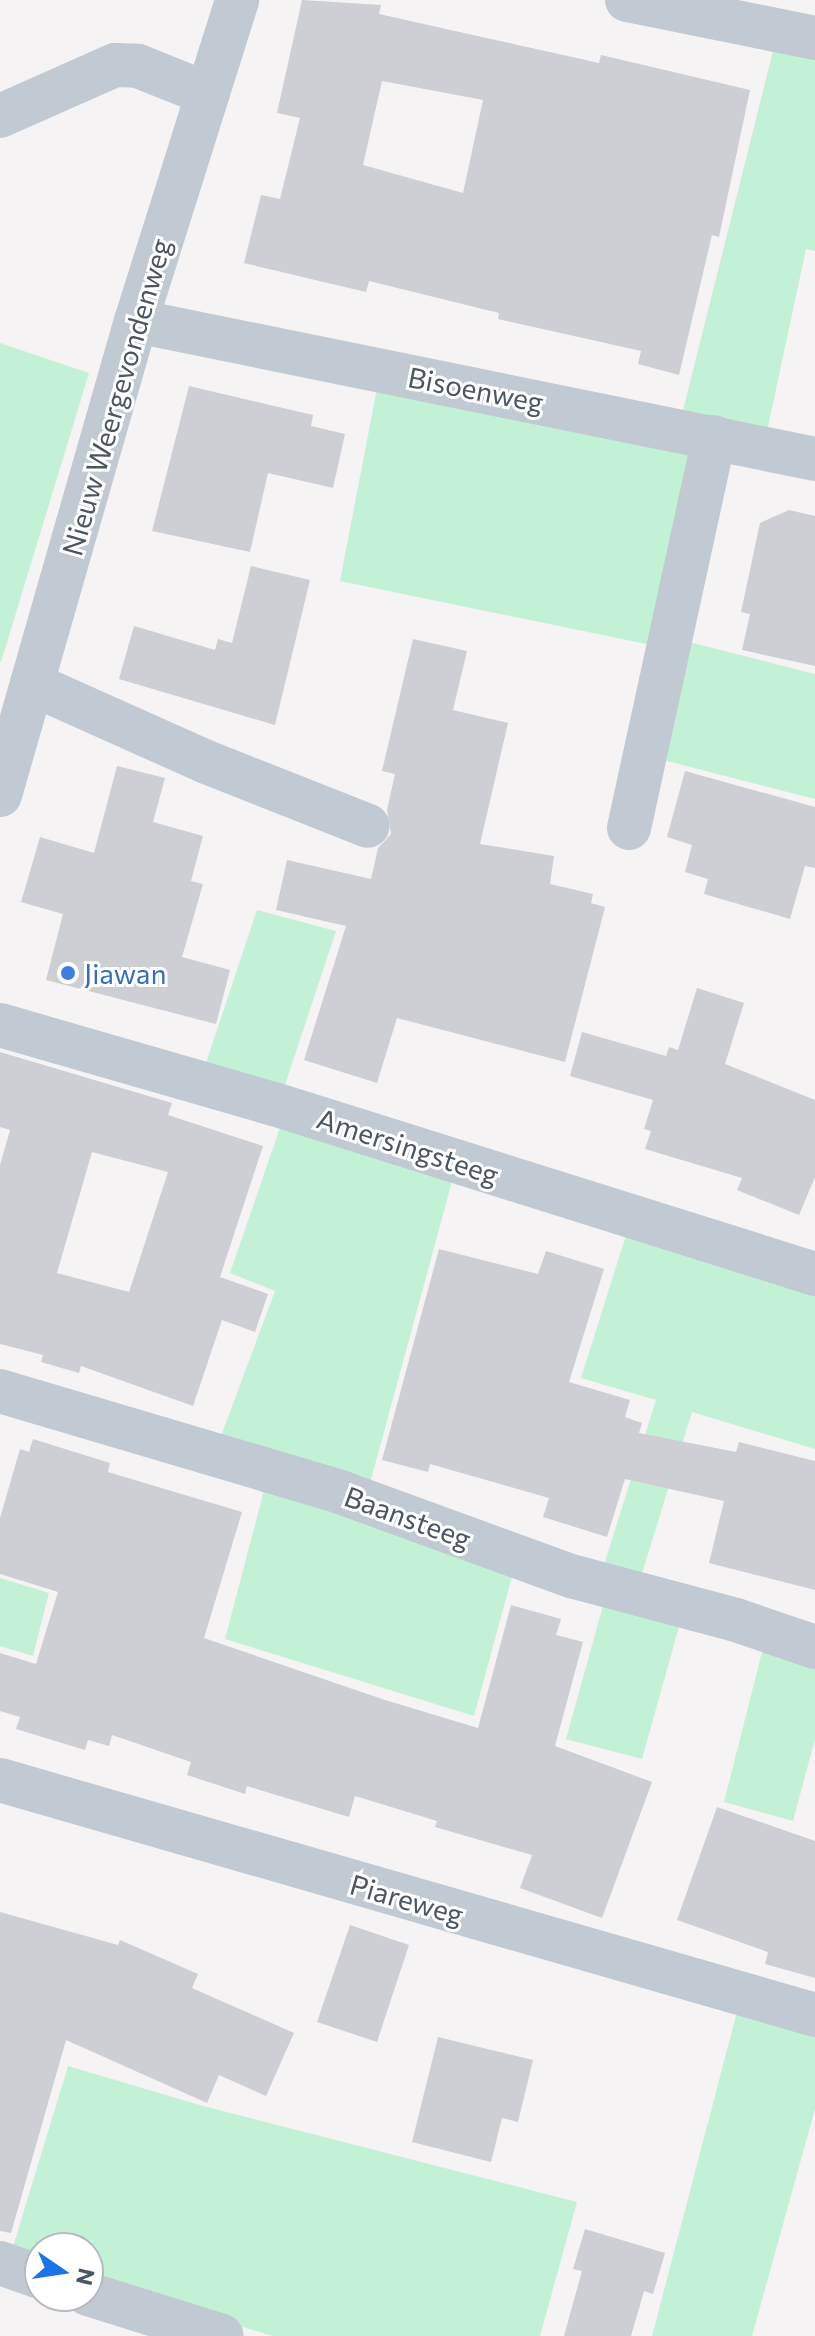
<!DOCTYPE html>
<html>
<head>
<meta charset="utf-8">
<style>
  body { margin:0 }
  #map { position:relative; width:815px; height:2336px; overflow:hidden; background:#f5f3f3; font-family:Commissioner,sans-serif }
  div>[style] { position:absolute }
  [style*='--x'] { left:calc(var(--x)*1px); top:calc(var(--y)*1px); width:calc(var(--w)*1px); rotate:calc(var(--a)*1deg) }
  .green>* { inset:0; background:#c3f1d5 }
  .building>* { inset:0; background:#cdcfd5 }
  .minor>* { height:44px; margin:-22px; padding:0 22px; transform-origin:22px; border-radius:22px; background:#c1cad2 }
  .dots>* { width:22px; height:22px; translate:-50% -50%; box-sizing:border-box; border:4px solid #fff; border-radius:50% }
  span { translate:-50% -50%; white-space:nowrap; text-align:center; line-height:1.15; -webkit-text-stroke:6px #fff; paint-order:stroke }
  .street-label { font-size:28px; color:#4a5661 }
  .shop-label { font-size:28px; color:#366cbe }
  .left { translate:0 -50%; text-align:left }
  .north { position:absolute; left:24px; top:2232px; width:80px; height:80px; box-sizing:border-box; background:#fff; border:2px solid #b7bbc0; border-radius:50%; rotate:103deg; font-size:22px; font-weight:700; line-height:32px; text-align:center; color:#4a5661 }
  .north::after { content:''; display:block; margin:auto; width:28px; height:36px; background:#1a73e8; clip-path:polygon(50% 0,100% 100%,50% 72%,0 100%) }
</style>
</head>
<body>
<div id="map">
  <div class="green">
    <div style="clip-path:polygon(774px 47px,815px 55px,815px 251px,806px 249px,766px 436px,682px 414px)"></div>
    <div style="clip-path:polygon(0 343px,89px 373px,1px 662px,0 661px)"></div>
    <div style="clip-path:polygon(379px 378px,694px 456px,661px 647px,340px 581px)"></div>
    <div style="clip-path:polygon(681px 640px,815px 674px,815px 799px,663px 760px)"></div>
    <div style="clip-path:polygon(257px 910px,336px 931px,283px 1091px,204px 1069px)"></div>
    <div style="clip-path:polygon(282px 1122px,454px 1174px,369px 1487px,218px 1444px,275px 1291px,230px 1273px)"></div>
    <div style="clip-path:polygon(628px 1229px,815px 1288px,815px 1449px,692px 1412px,639px 1583px,602px 1571px,656px 1400px,581px 1378px)"></div>
    <div style="clip-path:polygon(266px 1483px,514px 1569px,474px 1716px,225px 1639px)"></div>
    <div style="clip-path:polygon(0 1578px,49px 1593px,33px 1656px,0 1646px)"></div>
    <div style="clip-path:polygon(604px 1602px,680px 1623px,642px 1759px,566px 1739px)"></div>
    <div style="clip-path:polygon(764px 1644px,815px 1662px,815px 1739px,793px 1821px,724px 1802px)"></div>
    <div style="clip-path:polygon(738px 2008px,815px 2030px,815px 2109px,752px 2336px,652px 2336px)"></div>
    <div style="clip-path:polygon(68px 2066px,203px 2106px,577px 2202px,540px 2336px,272px 2336px,88px 2278px,88px 2248px,40px 2248px,40px 2260px,12px 2250px)"></div>
  </div>
  <div class="building">
    <div style="clip-path:polygon(evenodd,302px 0,381px 5px,379px 14px,599px 63px,601px 55px,750px 90px,719px 237px,712px 235px,679px 375px,638px 364px,641px 351px,498px 319px,499px 313px,369px 281px,366px 292px,244px 263px,261px 195px,280px 199px,300px 118px,277px 113px,302px 0,382px 81px,483px 100px,463px 193px,363px 165px,382px 81px)"></div>
    <div style="clip-path:polygon(189px 386px,313px 415px,311px 426px,345px 434px,333px 488px,268px 473px,250px 552px,152px 531px)"></div>
    <div style="clip-path:polygon(789px 510px,815px 516px,815px 666px,742px 650px,750px 614px,741px 612px,760px 523px)"></div>
    <div style="clip-path:polygon(251px 566px,310px 580px,275px 725px,119px 679px,134px 626px,215px 650px,218px 639px,232px 643px)"></div>
    <div style="clip-path:polygon(413px 639px,467px 651px,453px 710px,508px 723px,480px 844px,554px 856px,550px 884px,593px 894px,591px 903px,605px 907px,565px 1062px,397px 1018px,377px 1083px,304px 1060px,346px 926px,276px 910px,287px 860px,371px 879px,378px 848px,391px 834px,387px 810px,395px 774px,382px 771px)"></div>
    <div style="clip-path:polygon(117px 766px,165px 778px,153px 822px,203px 836px,191px 881px,203px 884px,182px 957px,230px 970px,216px 1024px,46px 980px,63px 914px,21px 902px,40px 837px,94px 853px)"></div>
    <div style="clip-path:polygon(685px 771px,815px 807px,815px 868px,805px 866px,790px 919px,704px 894px,708px 879px,685px 872px,692px 845px,667px 837px)"></div>
    <div style="clip-path:polygon(697px 988px,744px 1003px,725px 1064px,815px 1100px,815px 1177px,799px 1215px,737px 1190px,742px 1178px,645px 1149px,651px 1131px,644px 1129px,653px 1100px,570px 1076px,582px 1032px,666px 1056px,669px 1047px,678px 1050px)"></div>
    <div style="clip-path:polygon(evenodd,0 1052px,172px 1103px,168px 1115px,263px 1146px,220px 1277px,268px 1294px,255px 1332px,222px 1320px,193px 1406px,81px 1366px,79px 1373px,41px 1362px,43px 1355px,0 1344px,0 1165px,10px 1130px,0 1127px,0 1052px,92px 1152px,168px 1172px,129px 1292px,57px 1273px,92px 1152px)"></div>
    <div style="clip-path:polygon(439px 1249px,538px 1274px,546px 1251px,604px 1269px,569px 1382px,630px 1400px,625px 1417px,642px 1423px,639px 1433px,736px 1452px,739px 1442px,815px 1461px,815px 1590px,709px 1563px,724px 1501px,625px 1479px,607px 1537px,543px 1517px,549px 1498px,430px 1464px,428px 1472px,382px 1460px)"></div>
    <div style="clip-path:polygon(33px 1439px,110px 1463px,108px 1472px,242px 1512px,204px 1638px,385px 1700px,478px 1728px,511px 1605px,561px 1619px,556px 1635px,583px 1642px,555px 1746px,652px 1782px,602px 1918px,520px 1888px,532px 1855px,435px 1827px,437px 1821px,355px 1796px,349px 1817px,247px 1786px,245px 1794px,187px 1775px,191px 1762px,112px 1735px,109px 1746px,88px 1740px,85px 1750px,16px 1729px,20px 1717px,0 1711px,0 1653px,36px 1664px,58px 1592px,0 1574px,0 1518px,20px 1449px,29px 1452px)"></div>
    <div style="clip-path:polygon(717px 1807px,815px 1841px,815px 1978px,765px 1964px,768px 1952px,677px 1920px)"></div>
    <div style="clip-path:polygon(0 1912px,118px 1945px,120px 1940px,198px 1974px,192px 1988px,294px 2033px,266px 2096px,219px 2075px,207px 2103px,66px 2040px,11px 2233px,0 2231px)"></div>
    <div style="clip-path:polygon(350px 1925px,409px 1945px,377px 2042px,317px 2022px)"></div>
    <div style="clip-path:polygon(438px 2037px,533px 2060px,518px 2122px,502px 2118px,491px 2162px,412px 2142px)"></div>
    <div style="clip-path:polygon(585px 2229px,665px 2253px,653px 2294px,644px 2291px,631px 2336px,564px 2336px,582px 2271px,573px 2269px)"></div>
  </div>
  <div class="minor">
    <div style="--x:627;--y:0;--w:192;--a:11.4"></div>
    <div style="--x:0;--y:116;--w:126;--a:-23.9"></div>
    <div style="--x:115;--y:65;--w:23;--a:2"></div>
    <div style="--x:138;--y:66;--w:75;--a:21.8"></div>
    <div style="--x:136;--y:321;--w:693;--a:11.49"></div>
    <div style="--x:32;--y:684;--w:188;--a:24.1"></div>
    <div style="--x:204;--y:761;--w:176;--a:21.6"></div>
    <div style="--x:0;--y:795;--w:493;--a:-74"></div>
    <div style="--x:136;--y:321;--w:337;--a:-72.5"></div>
    <div style="--x:629;--y:828;--w:400;--a:-77.7"></div>
    <div style="--x:0;--y:1025;--w:285;--a:16.1"></div>
    <div style="--x:274;--y:1104;--w:567;--a:17.44"></div>
    <div style="--x:0;--y:1391;--w:355;--a:16.5"></div>
    <div style="--x:340;--y:1492;--w:246;--a:20"></div>
    <div style="--x:571;--y:1576;--w:171;--a:14.9"></div>
    <div style="--x:736;--y:1620;--w:83;--a:18.9"></div>
    <div style="--x:0;--y:1780;--w:848;--a:16.08"></div>
    <div style="--x:0;--y:2263;--w:42;--a:19.3"></div>
    <div style="--x:88;--y:2294;--w:140;--a:17.4"></div>
  </div>
  <div class="dots">
    <div style="left:68px;top:973px;background:#3f7fe0"></div>
  </div>
  <div class="street-label">
    <span style="left:476px;top:389px;rotate:11deg">Bisoenweg</span>
    <span style="left:116px;top:397px;rotate:-74deg">Nieuw Weergevondenweg</span>
    <span style="left:408px;top:1146px;rotate:18deg">Amersingsteeg</span>
    <span style="left:408px;top:1517px;rotate:20deg">Baansteeg</span>
    <span style="left:407px;top:1899px;rotate:16deg">Piareweg</span>
  </div>
  <div class="shop-label">
    <span class="left" style="left:84px;top:973px">Jiawan</span>
  </div>
  <div class="north">N</div>
</div>
</body>
</html>
